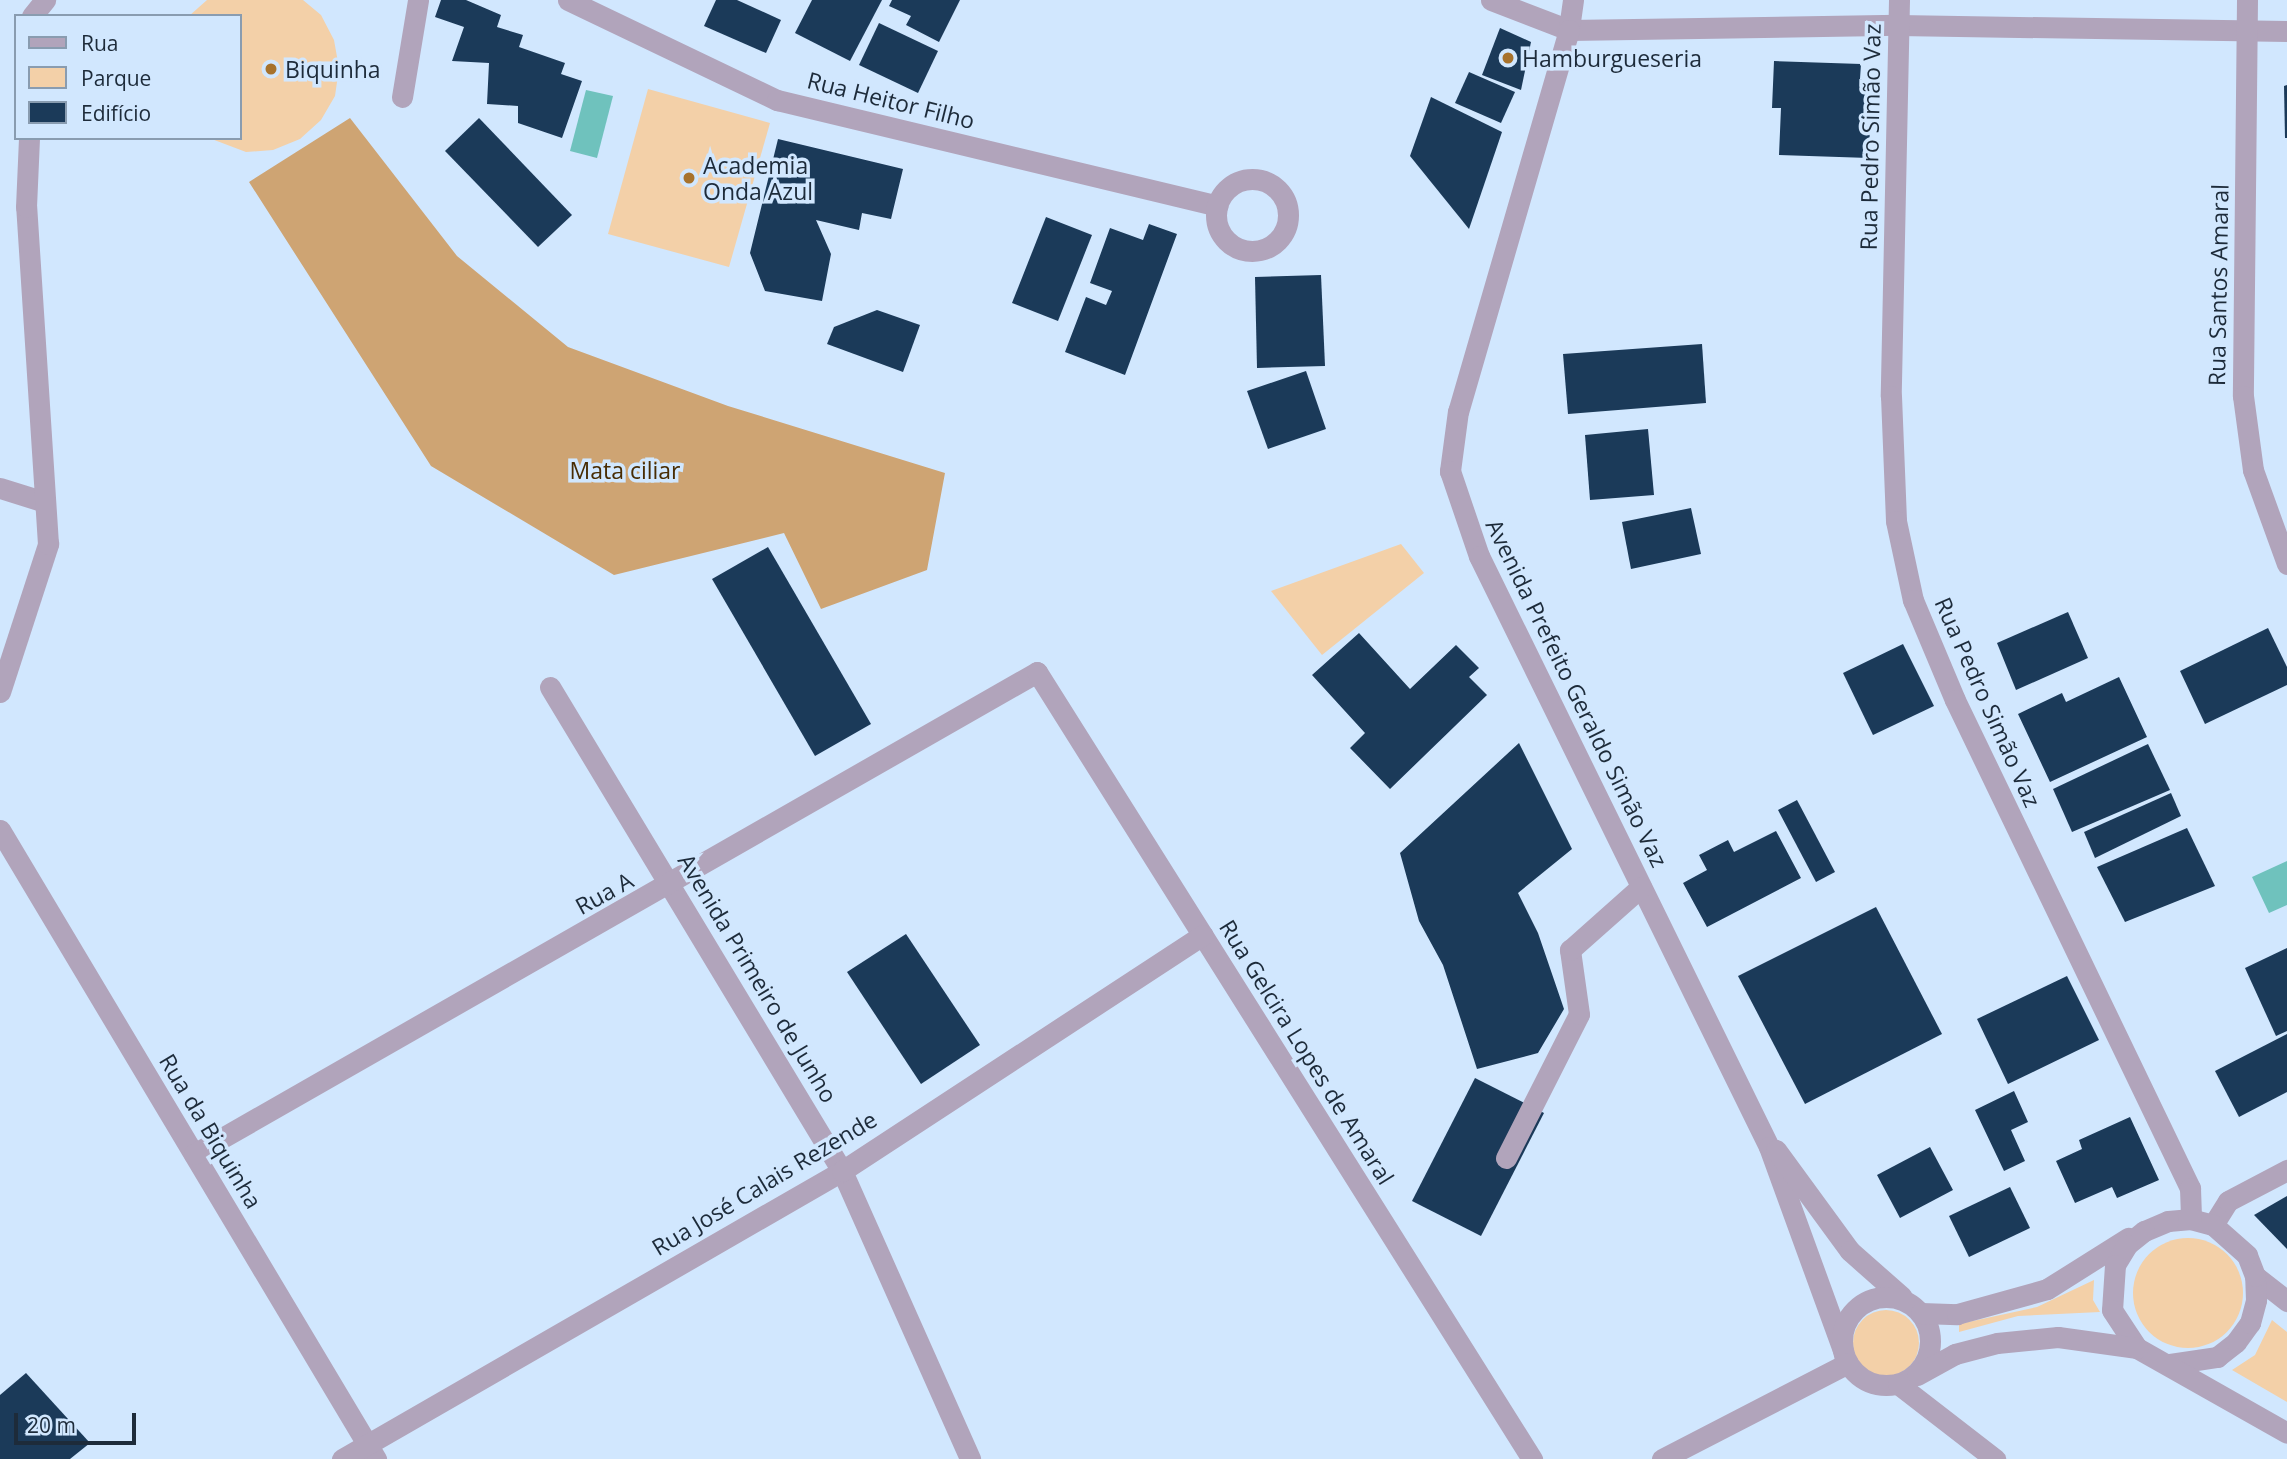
<!DOCTYPE html>
<html>
<head>
<meta charset="utf-8">
<style>
  body { margin:0 }
  #map { position:relative; width:2287px; height:1459px; overflow:hidden; background:#d1e7fe; font-family:"Open Sans",sans-serif }
  div>[style] { position:absolute }
  [style*='--x'] { left:calc(var(--x)*1px); top:calc(var(--y)*1px); width:calc(var(--w)*1px); rotate:calc(var(--a)*1deg) }
  .green>* { inset:0; background:#f3d0a8 }
  .round { border-radius:50% }
  .forest>* { inset:0; background:#cea473 }
  .water>* { inset:0; background:#6fc2bd }
  .building>* { inset:0; background:#1b3a59 }
  .minor>* { height:21px; margin:-10.5px; padding:0 10.5px; transform-origin:10.5px; border-radius:10.5px; background:#b1a4bb }
  .minor>.ring { margin:-10.5px; padding:0; box-sizing:content-box; background:none; border:21px solid #b1a4bb; border-radius:50% }
  .dots>* { width:19px; height:19px; translate:-50% -50%; box-sizing:border-box; border:4px solid #d1e7fe; border-radius:50% }
  span { translate:-50% -50%; white-space:nowrap; text-align:center; line-height:1.15; -webkit-text-stroke:7px #d1e7fe; paint-order:stroke }
  .poi-label { font-size:23px; color:#1d2b3a }
  .left { translate:0 -50%; text-align:left }
  .street-label { font-size:23px; color:#1d2b3a }
  .park-label { font-size:23px; color:#482c03 }
  .legend { position:absolute; left:14px; top:14px; width:228px; height:126px; box-sizing:border-box; background:#d1e7fe; border:2px solid #899cb0; margin:0; padding:9px 12px; list-style:none; font-size:21px; color:#1d2b3a }
  .legend li { display:flex; align-items:center; gap:14px; height:35px }
  .legend b { width:35px; border:2px solid #899cb0 }
  .scale { position:absolute; left:14px; top:1413px; width:122px; height:32px; box-sizing:border-box; border:4px solid #1d2b3a; border-top:0; padding-left:9px; font-size:21px; line-height:24px; white-space:nowrap; color:#1d2b3a; -webkit-text-stroke:5px #d1e7fe; paint-order:stroke }
</style>
</head>
<body>
<div id="map">
  <div class="green">
    <div style="clip-path:polygon(207px 0,303px 0,321px 15px,334px 40px,339px 68px,335px 96px,321px 120px,300px 139px,273px 150px,246px 152px,209px 138px,240px 138px,240px 16px,189px 16px)"></div>
    <div style="clip-path:polygon(648px 89px,770px 123px,729px 267px,608px 234px)"></div>
    <div style="clip-path:polygon(1401px 544px,1424px 573px,1322px 655px,1271px 591px)"></div>
    <div class="round" style="left:2133px;top:1238px;width:110px;height:110px"></div>
    <div style="clip-path:polygon(2094px 1280px,2093px 1300px,2100px 1312px,2018px 1316px,1959px 1332px,1959px 1324px,2037px 1307px)"></div>
    <div class="round" style="left:1853px;top:1310px;width:66px;height:66px"></div>
    <div style="clip-path:polygon(2272px 1320px,2287px 1332px,2287px 1402px,2232px 1370px,2255px 1355px)"></div>
  </div>
  <div class="forest">
    <div style="clip-path:polygon(350px 118px,457px 256px,568px 347px,728px 406px,945px 473px,927px 570px,821px 609px,784px 533px,614px 575px,431px 466px,249px 182px)"></div>
  </div>
  <div class="water">
    <div style="clip-path:polygon(586px 90px,613px 96px,597px 158px,570px 151px)"></div>
    <div style="clip-path:polygon(2287px 861px,2287px 905px,2269px 913px,2252px 877px)"></div>
  </div>
  <div class="building">
    <div style="clip-path:polygon(441px 0,466px 0,501px 15px,497px 27px,523px 35px,519px 47px,565px 63px,561px 74px,582px 81px,562px 138px,518px 123px,518px 106px,487px 104px,489px 63px,452px 61px,464px 27px,435px 17px)"></div>
    <div style="clip-path:polygon(716px 0,737px 0,781px 20px,766px 53px,704px 26px)"></div>
    <div style="clip-path:polygon(812px 0,882px 0,850px 61px,795px 33px)"></div>
    <div style="clip-path:polygon(892px 0,960px 0,939px 42px,906px 25px,911px 16px,889px 6px)"></div>
    <div style="clip-path:polygon(879px 23px,938px 51px,918px 93px,859px 65px)"></div>
    <div style="clip-path:polygon(1500px 28px,1531px 42px,1521px 90px,1482px 75px)"></div>
    <div style="clip-path:polygon(1774px 61px,1861px 64px,1860px 79px,1871px 84px,1869px 158px,1779px 155px,1781px 108px,1772px 108px)"></div>
    <div style="clip-path:polygon(1469px 72px,1515px 92px,1501px 123px,1455px 103px)"></div>
    <div style="clip-path:polygon(2287px 85px,2287px 138px,2285px 138px,2284px 86px)"></div>
    <div style="clip-path:polygon(1431px 97px,1502px 132px,1469px 229px,1410px 156px)"></div>
    <div style="clip-path:polygon(479px 118px,572px 215px,538px 247px,445px 151px)"></div>
    <div style="clip-path:polygon(778px 139px,903px 169px,891px 219px,862px 213px,859px 230px,816px 220px,831px 254px,822px 301px,765px 291px,750px 253px)"></div>
    <div style="clip-path:polygon(1046px 217px,1092px 235px,1058px 321px,1012px 303px)"></div>
    <div style="clip-path:polygon(1149px 224px,1177px 234px,1125px 375px,1065px 352px,1086px 297px,1106px 305px,1112px 291px,1090px 283px,1110px 228px,1143px 240px)"></div>
    <div style="clip-path:polygon(1321px 275px,1325px 366px,1257px 368px,1255px 277px)"></div>
    <div style="clip-path:polygon(877px 310px,920px 325px,903px 372px,827px 344px,834px 327px)"></div>
    <div style="clip-path:polygon(1702px 344px,1706px 403px,1568px 414px,1563px 354px)"></div>
    <div style="clip-path:polygon(1306px 371px,1326px 429px,1268px 449px,1247px 391px)"></div>
    <div style="clip-path:polygon(1648px 429px,1654px 495px,1590px 500px,1585px 435px)"></div>
    <div style="clip-path:polygon(1691px 508px,1701px 554px,1631px 569px,1622px 522px)"></div>
    <div style="clip-path:polygon(768px 547px,871px 724px,815px 756px,712px 579px)"></div>
    <div style="clip-path:polygon(2068px 612px,2088px 658px,2016px 690px,1997px 643px)"></div>
    <div style="clip-path:polygon(2268px 628px,2287px 667px,2287px 685px,2205px 724px,2180px 671px)"></div>
    <div style="clip-path:polygon(1359px 633px,1410px 689px,1456px 645px,1479px 668px,1469px 677px,1487px 695px,1390px 789px,1350px 748px,1365px 733px,1312px 675px)"></div>
    <div style="clip-path:polygon(1903px 644px,1934px 706px,1873px 735px,1843px 673px)"></div>
    <div style="clip-path:polygon(2119px 677px,2147px 737px,2050px 782px,2018px 714px,2062px 693px,2066px 702px)"></div>
    <div style="clip-path:polygon(1519px 743px,1572px 849px,1518px 893px,1538px 933px,1564px 1009px,1538px 1053px,1477px 1069px,1443px 965px,1419px 921px,1400px 853px)"></div>
    <div style="clip-path:polygon(2148px 744px,2170px 790px,2072px 832px,2053px 789px)"></div>
    <div style="clip-path:polygon(2171px 793px,2181px 816px,2095px 858px,2084px 832px)"></div>
    <div style="clip-path:polygon(1797px 800px,1835px 872px,1816px 882px,1778px 810px)"></div>
    <div style="clip-path:polygon(2187px 828px,2215px 886px,2125px 922px,2097px 867px)"></div>
    <div style="clip-path:polygon(1776px 831px,1801px 878px,1707px 927px,1683px 883px,1707px 870px,1699px 855px,1728px 840px,1734px 852px)"></div>
    <div style="clip-path:polygon(1876px 907px,1942px 1034px,1805px 1104px,1738px 976px)"></div>
    <div style="clip-path:polygon(906px 934px,980px 1045px,921px 1084px,847px 972px)"></div>
    <div style="clip-path:polygon(2287px 948px,2287px 1031px,2276px 1036px,2245px 968px)"></div>
    <div style="clip-path:polygon(2067px 976px,2099px 1040px,2008px 1084px,1977px 1019px)"></div>
    <div style="clip-path:polygon(2287px 1034px,2287px 1092px,2239px 1117px,2215px 1071px)"></div>
    <div style="clip-path:polygon(1475px 1078px,1544px 1113px,1481px 1236px,1412px 1201px)"></div>
    <div style="clip-path:polygon(2014px 1091px,2028px 1122px,2011px 1130px,2025px 1161px,2004px 1171px,1975px 1110px)"></div>
    <div style="clip-path:polygon(2130px 1117px,2159px 1180px,2117px 1198px,2112px 1187px,2075px 1203px,2056px 1161px,2082px 1149px,2079px 1140px)"></div>
    <div style="clip-path:polygon(1930px 1147px,1953px 1190px,1900px 1218px,1877px 1175px)"></div>
    <div style="clip-path:polygon(2010px 1187px,2030px 1228px,1969px 1257px,1949px 1216px)"></div>
    <div style="clip-path:polygon(2287px 1196px,2287px 1249px,2254px 1215px)"></div>
    <div style="clip-path:polygon(26px 1373px,90px 1443px,70px 1459px,0 1459px,0 1395px)"></div>
  </div>
  <div class="minor">
    <div style="--x:568;--y:0;--w:232;--a:25.6"></div>
    <div style="--x:777;--y:100;--w:453;--a:13.5"></div>
    <div style="--x:1491;--y:0;--w:84;--a:21"></div>
    <div style="--x:1569;--y:30;--w:329;--a:-0.9"></div>
    <div style="--x:1898;--y:25;--w:389;--a:0.9"></div>
    <div style="--x:1573;--y:0;--w:30;--a:98"></div>
    <div style="--x:1569;--y:30;--w:397;--a:106.2"></div>
    <div style="--x:1458;--y:411;--w:61;--a:97.6"></div>
    <div style="--x:1450;--y:471;--w:90;--a:71.2"></div>
    <div style="--x:1479;--y:556;--w:658;--a:63.86"></div>
    <div style="--x:1769;--y:1147;--w:216;--a:70"></div>
    <div style="--x:1899;--y:0;--w:396;--a:91.2"></div>
    <div style="--x:1891;--y:396;--w:125;--a:87.7"></div>
    <div style="--x:1896;--y:521;--w:81;--a:77.9"></div>
    <div style="--x:1913;--y:600;--w:108;--a:67.2"></div>
    <div style="--x:1955;--y:700;--w:542;--a:64.29"></div>
    <div style="--x:2190;--y:1188;--w:31;--a:88"></div>
    <div style="--x:2247;--y:0;--w:396;--a:90.6"></div>
    <div style="--x:2243;--y:396;--w:75;--a:82.3"></div>
    <div style="--x:2253;--y:470;--w:100;--a:70.1"></div>
    <div style="--x:32;--y:16;--w:21;--a:-51"></div>
    <div style="--x:402;--y:97;--w:98;--a:-80.6"></div>
    <div class="ring" style="left:1216px;top:179px;width:51px;height:51px"></div>
    <div style="--x:0;--y:488;--w:47;--a:17.3"></div>
    <div style="--x:550;--y:687;--w:565;--a:58.9"></div>
    <div style="--x:842;--y:1171;--w:315;--a:66"></div>
    <div style="--x:0;--y:692;--w:156;--a:-72"></div>
    <div style="--x:48;--y:544;--w:338;--a:-93.7"></div>
    <div style="--x:26;--y:207;--w:69;--a:-87.5"></div>
    <div style="--x:0;--y:830;--w:733;--a:59.13"></div>
    <div style="--x:1776;--y:1150;--w:125;--a:53.8"></div>
    <div style="--x:1850;--y:1251;--w:69;--a:41.5"></div>
    <div style="--x:194;--y:1154;--w:971;--a:-29.76"></div>
    <div style="--x:1037;--y:672;--w:930;--a:57.83"></div>
    <div style="--x:1506;--y:1158;--w:161;--a:-63.1"></div>
    <div style="--x:1579;--y:1014;--w:65;--a:-98"></div>
    <div style="--x:1570;--y:950;--w:95;--a:-41.6"></div>
    <div style="--x:2213;--y:1225;--w:28;--a:-58"></div>
    <div style="--x:2228;--y:1201;--w:67;--a:-27.7"></div>
    <div style="--x:2255;--y:1276;--w:41;--a:38"></div>
    <div class="ring" style="left:1842px;top:1297px;width:67px;height:67px"></div>
    <div style="--x:1921;--y:1313;--w:36;--a:2"></div>
    <div style="--x:1957;--y:1314;--w:93;--a:-15.5"></div>
    <div style="--x:2047;--y:1289;--w:96;--a:-32.2"></div>
    <div style="--x:2170;--y:1364;--w:48;--a:-8.5"></div>
    <div style="--x:2217;--y:1357;--w:24;--a:-38"></div>
    <div style="--x:2236;--y:1342;--w:24;--a:-54"></div>
    <div style="--x:2250;--y:1323;--w:24;--a:-75"></div>
    <div style="--x:2256;--y:1300;--w:24;--a:-92"></div>
    <div style="--x:2255;--y:1276;--w:22;--a:-111"></div>
    <div style="--x:2247;--y:1255;--w:45;--a:-138.6"></div>
    <div style="--x:2213;--y:1225;--w:23;--a:-165"></div>
    <div style="--x:2191;--y:1219;--w:23;--a:175"></div>
    <div style="--x:2168;--y:1221;--w:26;--a:157"></div>
    <div style="--x:2144;--y:1231;--w:22;--a:141"></div>
    <div style="--x:2127;--y:1245;--w:23;--a:121"></div>
    <div style="--x:2115;--y:1265;--w:45;--a:93.8"></div>
    <div style="--x:2112;--y:1310;--w:45;--a:56.7"></div>
    <div style="--x:2137;--y:1348;--w:172;--a:29.5"></div>
    <div style="--x:1917;--y:1375;--w:43;--a:-28.9"></div>
    <div style="--x:1955;--y:1354;--w:43;--a:-14.7"></div>
    <div style="--x:1997;--y:1343;--w:61;--a:-5.6"></div>
    <div style="--x:2058;--y:1337;--w:80;--a:7.9"></div>
    <div style="--x:1898;--y:1384;--w:123;--a:37.7"></div>
    <div style="--x:342;--y:1459;--w:577;--a:-29.94"></div>
    <div style="--x:842;--y:1171;--w:431;--a:-33.2"></div>
    <div style="--x:1662;--y:1459;--w:209;--a:-27.3"></div>
  </div>
  <div class="dots">
    <div style="left:1508px;top:58px;background:#a7722c"></div>
    <div style="left:271px;top:69px;background:#a7722c"></div>
    <div style="left:689px;top:178px;background:#a7722c"></div>
  </div>
  <div class="poi-label">
    <span class="left" style="left:1522px;top:58px">Hamburgueseria</span>
    <span class="left" style="left:285px;top:69px">Biquinha</span>
    <span class="left" style="left:703px;top:178px">Academia<br>Onda Azul</span>
  </div>
  <div class="street-label">
    <span style="left:891px;top:100px;rotate:14deg">Rua Heitor Filho</span>
    <span style="left:1870px;top:137px;rotate:-89deg">Rua Pedro Simão Vaz</span>
    <span style="left:2218px;top:285px;rotate:-89deg">Rua Santos Amaral</span>
    <span style="left:1577px;top:693px;rotate:64deg">Avenida Prefeito Geraldo Simão Vaz</span>
    <span style="left:1988px;top:702px;rotate:66deg">Rua Pedro Simão Vaz</span>
    <span style="left:604px;top:893px;rotate:-29deg">Rua A</span>
    <span style="left:758px;top:978px;rotate:59deg">Avenida Primeiro de Junho</span>
    <span style="left:1307px;top:1052px;rotate:58deg">Rua Gelcira Lopes de Amaral</span>
    <span style="left:211px;top:1131px;rotate:59deg">Rua da Biquinha</span>
    <span style="left:764px;top:1183px;rotate:-31deg">Rua José Calais Rezende</span>
  </div>
  <div class="park-label">
    <span style="left:625px;top:470px">Mata ciliar</span>
  </div>
  <ul class="legend">
  <li><b style="height:9px;background:#b1a4bb"></b>Rua</li>
  <li><b style="height:19px;background:#f3d0a8"></b>Parque</li>
  <li><b style="height:19px;background:#1b3a59"></b>Edifício</li>
  </ul>
  <div class="scale">20 m</div>
</div>
</body>
</html>
